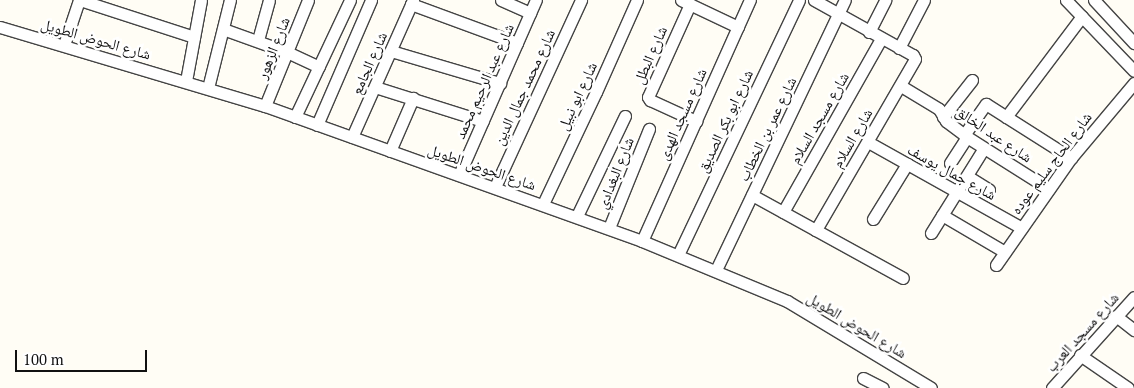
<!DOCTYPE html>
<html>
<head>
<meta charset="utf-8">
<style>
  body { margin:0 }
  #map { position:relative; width:1134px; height:388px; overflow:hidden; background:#fffdf5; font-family:"PT Serif","Noto Naskh Arabic",serif }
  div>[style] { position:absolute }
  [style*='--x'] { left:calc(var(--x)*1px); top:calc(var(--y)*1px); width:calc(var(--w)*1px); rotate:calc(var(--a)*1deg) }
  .roads { filter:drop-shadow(1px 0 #444) drop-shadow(-1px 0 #444) drop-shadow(0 1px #444) drop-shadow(0 -1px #444) }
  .minor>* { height:11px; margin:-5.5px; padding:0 5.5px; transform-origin:5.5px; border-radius:5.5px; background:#fff }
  span { translate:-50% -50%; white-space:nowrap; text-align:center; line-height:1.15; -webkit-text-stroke:5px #fff; paint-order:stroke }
  .street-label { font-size:15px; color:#111 }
  .scale { position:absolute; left:15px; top:350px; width:132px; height:22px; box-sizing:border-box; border:2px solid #111; border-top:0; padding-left:6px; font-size:15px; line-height:18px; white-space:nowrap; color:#111; -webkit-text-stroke:4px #fff; paint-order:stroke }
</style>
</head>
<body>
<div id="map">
  <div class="roads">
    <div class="minor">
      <div style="--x:80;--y:0;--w:120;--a:18"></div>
      <div style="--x:501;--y:0;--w:32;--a:24"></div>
      <div style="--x:681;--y:0;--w:63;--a:25.3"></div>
      <div style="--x:814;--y:0;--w:113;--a:29.1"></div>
      <div style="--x:913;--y:55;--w:4;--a:63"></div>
      <div style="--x:915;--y:59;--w:198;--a:120.1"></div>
      <div style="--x:1066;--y:0;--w:98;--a:46.2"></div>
      <div style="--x:1094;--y:0;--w:59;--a:47.1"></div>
      <div style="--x:411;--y:4;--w:113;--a:20.2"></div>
      <div style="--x:690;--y:4;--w:102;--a:114.3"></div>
      <div style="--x:648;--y:97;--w:4;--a:56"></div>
      <div style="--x:650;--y:100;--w:51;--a:24.5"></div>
      <div style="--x:0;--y:27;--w:277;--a:16.6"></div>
      <div style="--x:265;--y:106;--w:400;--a:19.7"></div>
      <div style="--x:642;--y:241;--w:157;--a:22.5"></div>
      <div style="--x:787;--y:301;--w:168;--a:31.1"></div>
      <div style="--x:223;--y:29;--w:68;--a:19.8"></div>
      <div style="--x:287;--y:52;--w:35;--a:25"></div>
      <div style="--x:869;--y:32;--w:36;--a:-63"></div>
      <div style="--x:258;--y:40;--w:41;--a:-74.6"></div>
      <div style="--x:64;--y:45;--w:47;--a:-71.6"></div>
      <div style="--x:899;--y:48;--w:54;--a:-62.5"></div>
      <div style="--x:391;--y:51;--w:114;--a:16.4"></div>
      <div style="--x:186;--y:81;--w:82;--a:-79.5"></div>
      <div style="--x:901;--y:86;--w:44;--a:31.2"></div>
      <div style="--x:939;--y:109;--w:14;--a:60"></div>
      <div style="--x:946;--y:121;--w:26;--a:37"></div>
      <div style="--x:967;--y:137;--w:97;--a:32.4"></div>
      <div style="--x:375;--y:87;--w:113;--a:17.5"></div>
      <div style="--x:208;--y:88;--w:91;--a:-76"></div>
      <div style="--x:265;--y:106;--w:114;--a:-67.9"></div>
      <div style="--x:295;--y:117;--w:129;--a:-64.8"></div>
      <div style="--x:943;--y:117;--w:47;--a:-51.9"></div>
      <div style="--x:1006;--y:117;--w:126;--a:-53"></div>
      <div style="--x:317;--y:125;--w:136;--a:-66.6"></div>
      <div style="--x:964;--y:135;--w:38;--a:-55"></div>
      <div style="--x:986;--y:104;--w:101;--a:32.4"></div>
      <div style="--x:352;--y:137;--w:150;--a:-66"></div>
      <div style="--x:868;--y:142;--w:176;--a:29.2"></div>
      <div style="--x:390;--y:151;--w:58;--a:-66.5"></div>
      <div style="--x:950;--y:163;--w:31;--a:-57"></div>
      <div style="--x:459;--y:175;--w:191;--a:-66.3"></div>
      <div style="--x:967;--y:176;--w:26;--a:32"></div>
      <div style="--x:495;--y:187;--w:206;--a:-65.3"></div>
      <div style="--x:752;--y:195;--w:172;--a:28.8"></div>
      <div style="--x:543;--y:204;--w:124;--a:-64.7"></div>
      <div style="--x:596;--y:92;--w:101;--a:-66"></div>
      <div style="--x:783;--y:212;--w:199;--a:-60.5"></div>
      <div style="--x:942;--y:215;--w:73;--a:30.4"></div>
      <div style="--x:577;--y:216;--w:111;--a:-64.4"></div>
      <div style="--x:873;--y:219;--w:65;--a:-58.3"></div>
      <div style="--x:609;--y:228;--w:107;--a:-68"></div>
      <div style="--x:931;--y:233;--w:100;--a:-58.1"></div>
      <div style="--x:642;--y:241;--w:264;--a:-65.9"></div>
      <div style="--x:678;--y:255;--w:282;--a:-64.6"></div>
      <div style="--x:996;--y:265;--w:131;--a:-55"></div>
      <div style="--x:1071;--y:158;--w:98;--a:-50"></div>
      <div style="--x:716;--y:270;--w:299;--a:-64.5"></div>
      <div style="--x:1116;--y:316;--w:23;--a:38"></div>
      <div style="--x:1080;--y:355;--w:58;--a:34.5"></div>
      <div style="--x:863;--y:378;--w:22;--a:27"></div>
      <div style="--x:1052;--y:388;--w:122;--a:-48"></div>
    </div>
  </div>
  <div class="street-label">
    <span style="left:96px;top:39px;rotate:16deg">شارع الحوض الطويل</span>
    <span style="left:273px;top:48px;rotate:-68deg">شارع الزهور</span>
    <span style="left:650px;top:55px;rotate:-66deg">شارع البطل</span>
    <span style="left:369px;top:63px;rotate:-66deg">شارع الجامع</span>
    <span style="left:484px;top:81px;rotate:-66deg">شارع عبد الرحيم محمد</span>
    <span style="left:524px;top:87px;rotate:-65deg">شارع محمد جمال الدين</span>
    <span style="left:577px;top:96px;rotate:-65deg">شارع ابو نبيل</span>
    <span style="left:682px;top:114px;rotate:-66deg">شارع مسجد الهدى</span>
    <span style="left:819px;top:118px;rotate:-60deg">شارع مسجد السلام</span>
    <span style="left:725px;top:121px;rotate:-65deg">شارع ابو بكر الصديق</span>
    <span style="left:767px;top:129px;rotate:-64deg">شارع عمر بن الخطاب</span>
    <span style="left:994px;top:134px;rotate:34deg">شارع عبد الخالق</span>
    <span style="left:852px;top:138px;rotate:-60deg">شارع السلام</span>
    <span style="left:1051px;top:163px;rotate:-53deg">شارع الحاج سليم عوده</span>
    <span style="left:482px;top:167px;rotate:19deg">شارع الحوض الطويل</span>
    <span style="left:952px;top:172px;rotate:29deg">شارع جمال يوسف</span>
    <span style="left:615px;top:173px;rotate:-68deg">شارع البغدادي</span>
    <span style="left:857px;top:325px;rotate:31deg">شارع الحوض الطويل</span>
    <span style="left:1082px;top:332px;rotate:-48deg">شارع مسجد العرب</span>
  </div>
  <div class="scale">100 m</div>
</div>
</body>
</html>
